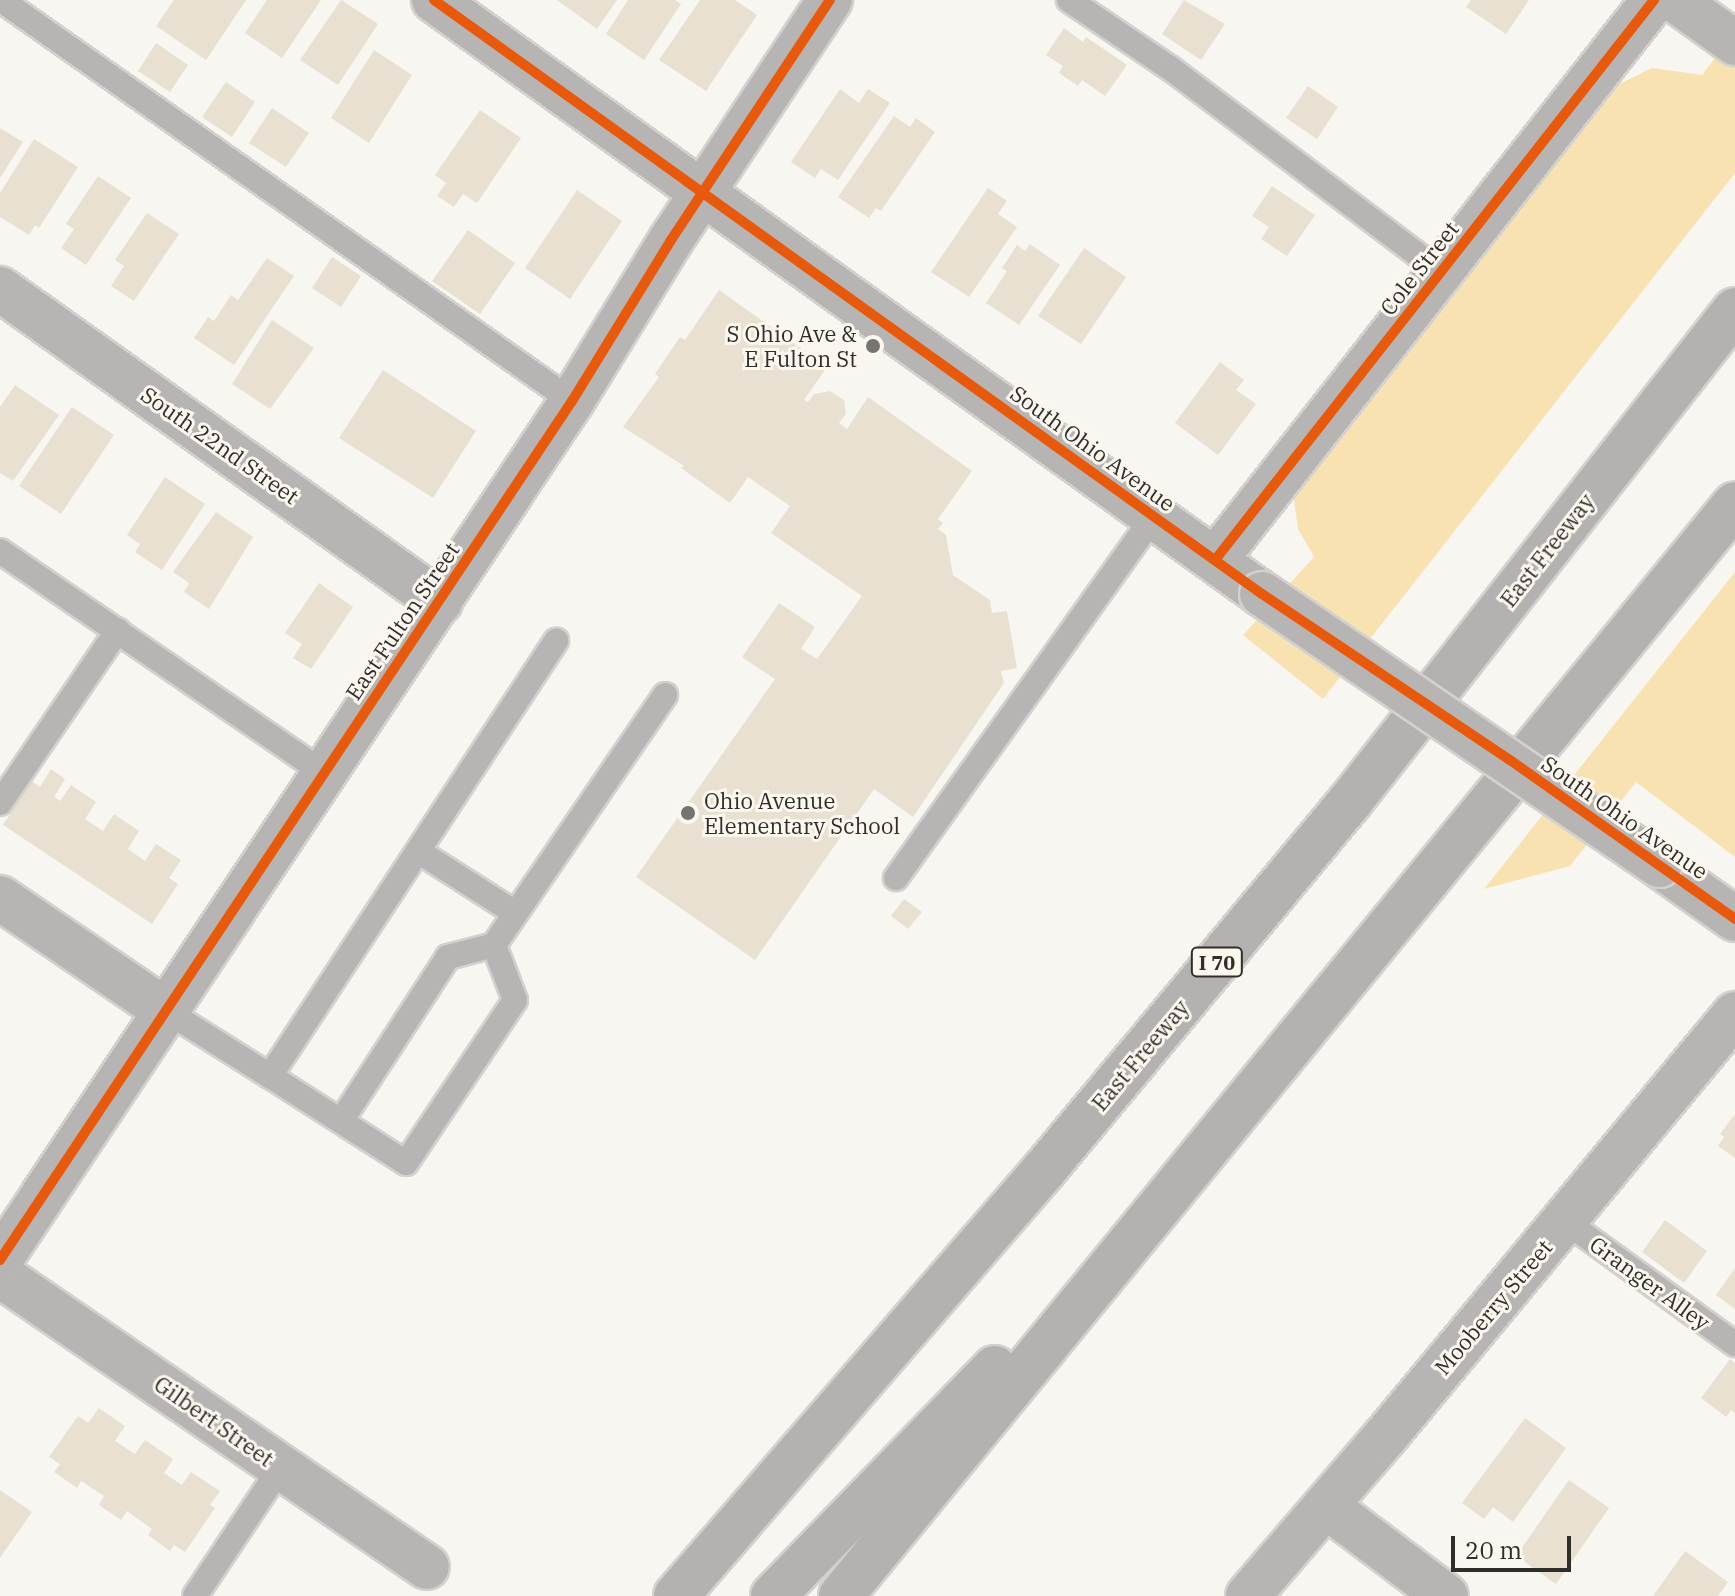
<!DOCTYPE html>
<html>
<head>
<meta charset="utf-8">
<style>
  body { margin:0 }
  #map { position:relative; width:1735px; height:1596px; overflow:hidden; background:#f8f6f1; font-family:"IBM Plex Serif",serif }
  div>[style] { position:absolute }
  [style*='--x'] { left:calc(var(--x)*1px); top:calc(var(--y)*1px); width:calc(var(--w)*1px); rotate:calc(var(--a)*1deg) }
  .green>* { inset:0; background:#f9e2b1 }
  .building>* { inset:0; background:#e8e1d1 }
  .roads { filter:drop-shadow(2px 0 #d3d1ce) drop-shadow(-2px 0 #d3d1ce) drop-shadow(0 2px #d3d1ce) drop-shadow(0 -2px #d3d1ce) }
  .service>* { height:24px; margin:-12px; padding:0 12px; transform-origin:12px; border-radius:12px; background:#b7b5b3 }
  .minor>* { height:44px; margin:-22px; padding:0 22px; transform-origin:22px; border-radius:22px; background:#b7b5b3 }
  .tertiary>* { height:44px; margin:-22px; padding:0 22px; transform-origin:22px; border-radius:22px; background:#b7b5b3 }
  .motorway>* { height:44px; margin:-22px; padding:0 22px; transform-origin:22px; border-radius:22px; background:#b4b2b0 }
  .bridges { filter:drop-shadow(2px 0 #d3d1ce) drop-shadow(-2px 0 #d3d1ce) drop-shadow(0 2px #d3d1ce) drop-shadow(0 -2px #d3d1ce) }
  .tertiary-bridge>* { height:44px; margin:-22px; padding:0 22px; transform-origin:22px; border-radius:22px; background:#b7b5b3 }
  .cycleway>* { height:10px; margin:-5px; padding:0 5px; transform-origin:5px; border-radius:5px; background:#e8590c }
  .dots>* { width:22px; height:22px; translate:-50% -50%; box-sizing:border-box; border:4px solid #fbf7ee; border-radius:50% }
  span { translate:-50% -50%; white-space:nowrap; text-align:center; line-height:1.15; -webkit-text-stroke:6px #fbf7ee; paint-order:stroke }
  .shield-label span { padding:2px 6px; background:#fbf7ee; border:2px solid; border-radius:6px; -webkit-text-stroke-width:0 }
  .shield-label { font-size:20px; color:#302e2b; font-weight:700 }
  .street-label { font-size:22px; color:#302e2b }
  .poi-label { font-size:22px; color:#302e2b }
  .right { translate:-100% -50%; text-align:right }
  .left { translate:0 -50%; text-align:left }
  .scale { position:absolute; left:1451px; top:1536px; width:120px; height:36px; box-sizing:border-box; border:4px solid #302e2b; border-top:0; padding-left:10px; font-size:24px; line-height:28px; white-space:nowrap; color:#302e2b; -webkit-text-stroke:6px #fbf7ee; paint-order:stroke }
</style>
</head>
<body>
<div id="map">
  <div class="green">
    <div style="clip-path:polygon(1735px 32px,1735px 173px,1323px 699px,1243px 635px,1314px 557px,1298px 529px,1293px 493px,1613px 87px,1652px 68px,1702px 75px)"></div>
    <div style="clip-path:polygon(1735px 572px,1735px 857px,1636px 782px,1570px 866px,1484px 889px)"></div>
  </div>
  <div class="building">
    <div style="clip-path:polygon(174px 0,246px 0,206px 60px,156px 26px)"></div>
    <div style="clip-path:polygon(267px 0,321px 0,282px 58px,245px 33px)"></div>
    <div style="clip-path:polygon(341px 0,378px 24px,338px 85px,300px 60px)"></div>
    <div style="clip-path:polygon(557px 0,617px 0,597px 29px)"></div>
    <div style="clip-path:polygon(628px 0,675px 0,681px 4px,644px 60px,606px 34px)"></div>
    <div style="clip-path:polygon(700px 0,735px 0,757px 15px,706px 91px,659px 60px)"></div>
    <div style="clip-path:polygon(1184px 0,1225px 24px,1201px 60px,1162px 34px)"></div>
    <div style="clip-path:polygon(1471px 0,1529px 0,1506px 34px,1466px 7px)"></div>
    <div style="clip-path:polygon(1064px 28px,1083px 42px,1086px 37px,1127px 65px,1105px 96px,1082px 80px,1078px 86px,1059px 73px,1063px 66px,1046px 55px)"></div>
    <div style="clip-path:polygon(156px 43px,188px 65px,170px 92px,138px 71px)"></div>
    <div style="clip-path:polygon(374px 50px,412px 75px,369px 143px,331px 118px)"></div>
    <div style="clip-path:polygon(226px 82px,255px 102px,232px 137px,202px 117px)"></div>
    <div style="clip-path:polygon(1308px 86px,1338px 107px,1317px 139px,1286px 118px)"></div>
    <div style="clip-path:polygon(840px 89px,859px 103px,868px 89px,890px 103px,838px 180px,821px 169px,815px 178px,791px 162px)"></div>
    <div style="clip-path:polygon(272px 108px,309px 133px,286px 167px,249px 143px)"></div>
    <div style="clip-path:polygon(480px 110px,521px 138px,477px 203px,463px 194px,454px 207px,437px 196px,446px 183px,435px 175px)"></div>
    <div style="clip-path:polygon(894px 116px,910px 127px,916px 118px,935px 132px,881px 211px,876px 208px,869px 218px,838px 197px)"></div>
    <div style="clip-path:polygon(0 128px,23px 142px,0 178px)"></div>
    <div style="clip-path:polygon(34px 139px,78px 167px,39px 228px,35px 225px,29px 235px,0 217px,0 193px)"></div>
    <div style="clip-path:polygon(98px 176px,131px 198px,86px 265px,61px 248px,74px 229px,66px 224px)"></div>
    <div style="clip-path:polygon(1272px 186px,1315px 215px,1287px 256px,1261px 239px,1269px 227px,1252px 216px)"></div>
    <div style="clip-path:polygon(988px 188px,1007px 201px,998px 214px,1017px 227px,969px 297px,931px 272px)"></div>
    <div style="clip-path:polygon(577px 190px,622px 221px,570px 299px,525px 268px)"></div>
    <div style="clip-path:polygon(147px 213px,179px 234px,134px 301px,111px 286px,124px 266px,115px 260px)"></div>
    <div style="clip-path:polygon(468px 230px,515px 263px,480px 314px,432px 281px)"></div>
    <div style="clip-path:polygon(1030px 244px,1060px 265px,1019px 325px,986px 303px,1007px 271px,1002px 268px,1017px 245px,1025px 251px)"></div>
    <div style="clip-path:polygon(1084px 248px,1126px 277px,1081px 344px,1038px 316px)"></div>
    <div style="clip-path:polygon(332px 257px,361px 276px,341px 307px,312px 288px)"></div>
    <div style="clip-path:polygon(267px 258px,294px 276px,234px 365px,194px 338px,208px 317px,214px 321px,231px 295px,238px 300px)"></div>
    <div style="clip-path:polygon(719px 290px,827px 367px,804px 400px,808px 402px,814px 394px,830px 391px,844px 400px,846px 414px,839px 423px,847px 429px,868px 397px,972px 471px,938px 519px,943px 523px,938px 529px,946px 535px,953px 575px,990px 600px,992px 613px,1007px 611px,1017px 668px,1001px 671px,1004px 683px,913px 817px,874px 789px,755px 960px,636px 877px,775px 679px,742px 657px,779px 603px,815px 627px,801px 649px,817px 659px,862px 596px,771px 533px,790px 506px,748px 477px,730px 503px,681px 468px,684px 466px,623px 427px,659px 377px,655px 374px,680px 337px,685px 340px)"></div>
    <div style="clip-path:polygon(272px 320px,314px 348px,270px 409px,232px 384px)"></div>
    <div style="clip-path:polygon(1220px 362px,1244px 380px,1236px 390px,1256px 404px,1218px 455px,1175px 423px)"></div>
    <div style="clip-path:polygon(383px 370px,476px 431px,433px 498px,339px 438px)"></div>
    <div style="clip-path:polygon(15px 385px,59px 415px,13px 481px,0 473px,0 407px)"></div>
    <div style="clip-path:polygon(72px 407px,114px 435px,61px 514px,19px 486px)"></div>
    <div style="clip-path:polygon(165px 477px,205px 504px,162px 570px,135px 552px,140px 544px,127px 535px)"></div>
    <div style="clip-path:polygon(216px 512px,253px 537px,209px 609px,184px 592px,189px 583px,173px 572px)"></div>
    <div style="clip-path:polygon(319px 583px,353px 607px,311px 669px,293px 658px,302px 644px,285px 633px)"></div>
    <div style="clip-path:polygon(51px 769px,65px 779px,54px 797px,60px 801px,71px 785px,96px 802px,85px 819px,103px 831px,114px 814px,139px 831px,128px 849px,145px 861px,156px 844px,181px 860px,169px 878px,178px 884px,152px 924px,3px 825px,32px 781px,40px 787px)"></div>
    <div style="clip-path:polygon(904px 899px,922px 912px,908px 929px,891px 916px)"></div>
    <div style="clip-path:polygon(1735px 1114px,1735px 1158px,1718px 1146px,1724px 1137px,1720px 1134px)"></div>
    <div style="clip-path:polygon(1665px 1220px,1707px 1251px,1684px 1283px,1642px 1252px)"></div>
    <div style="clip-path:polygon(1735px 1268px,1735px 1309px,1716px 1295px)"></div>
    <div style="clip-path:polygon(1730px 1359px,1735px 1363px,1735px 1413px,1731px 1410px,1726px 1417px,1701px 1398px)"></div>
    <div style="clip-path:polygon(99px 1408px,125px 1426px,115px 1441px,135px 1454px,145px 1440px,173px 1459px,164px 1473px,182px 1485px,191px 1472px,220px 1491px,210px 1505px,215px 1508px,185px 1552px,174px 1545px,170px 1551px,148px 1535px,152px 1529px,127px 1511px,121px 1520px,99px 1505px,104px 1496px,81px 1481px,77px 1488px,54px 1472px,60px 1464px,49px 1457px,78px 1416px,88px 1423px)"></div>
    <div style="clip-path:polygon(1525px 1418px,1566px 1448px,1513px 1522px,1493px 1507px,1484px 1519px,1462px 1503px)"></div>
    <div style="clip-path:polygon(1569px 1480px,1609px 1508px,1556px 1584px,1516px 1556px)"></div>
    <div style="clip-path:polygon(0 1490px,32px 1512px,0 1558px)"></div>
    <div style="clip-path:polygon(1685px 1551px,1728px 1582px,1718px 1596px,1653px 1596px)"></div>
  </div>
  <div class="roads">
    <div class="service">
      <div style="--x:1;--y:0;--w:698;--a:35.08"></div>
      <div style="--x:1069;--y:0;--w:122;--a:34"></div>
      <div style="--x:1170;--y:68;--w:339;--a:37"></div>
      <div style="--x:0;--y:551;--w:393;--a:34.4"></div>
      <div style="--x:0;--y:803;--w:209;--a:-55.7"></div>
      <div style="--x:418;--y:851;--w:115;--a:32.6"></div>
      <div style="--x:896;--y:878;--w:445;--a:-54.5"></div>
      <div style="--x:494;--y:945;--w:303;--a:-55.6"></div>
      <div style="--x:165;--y:1010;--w:124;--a:32.2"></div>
      <div style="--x:270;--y:1076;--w:521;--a:-56.68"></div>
      <div style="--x:270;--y:1076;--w:161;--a:32.6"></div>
      <div style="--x:406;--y:1163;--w:196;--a:-56.2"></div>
      <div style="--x:515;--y:1000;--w:59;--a:-110.9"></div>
      <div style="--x:494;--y:945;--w:48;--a:165.4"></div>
      <div style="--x:448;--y:957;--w:196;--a:123.1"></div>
      <div style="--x:1565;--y:1221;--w:210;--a:35.9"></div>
      <div style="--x:195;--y:1596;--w:155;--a:-56.3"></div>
    </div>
    <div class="minor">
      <div style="--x:0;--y:289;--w:540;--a:35.43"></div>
      <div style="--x:0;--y:898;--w:199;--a:34.2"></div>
      <div style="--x:0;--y:1275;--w:517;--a:34.37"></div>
      <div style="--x:1326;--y:1506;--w:150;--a:36.9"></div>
    </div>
    <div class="tertiary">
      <div style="--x:434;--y:0;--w:1019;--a:35.66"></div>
      <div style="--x:1675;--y:0;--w:74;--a:35.6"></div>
      <div style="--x:1215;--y:560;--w:712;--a:-51.91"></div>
      <div style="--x:1659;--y:865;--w:93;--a:35.4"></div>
      <div style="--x:0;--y:1260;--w:1032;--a:-56.34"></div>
      <div style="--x:572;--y:401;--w:189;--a:-58.4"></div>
      <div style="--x:671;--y:240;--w:288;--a:-56.5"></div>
      <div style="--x:1248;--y:1596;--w:210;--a:-49.3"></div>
      <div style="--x:1385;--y:1437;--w:549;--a:-50.39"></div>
    </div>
    <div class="motorway">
      <div style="--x:676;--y:1596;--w:564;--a:-49.17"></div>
      <div style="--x:1045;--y:1169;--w:476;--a:-50.3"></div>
      <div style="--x:1349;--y:803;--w:626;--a:-51.94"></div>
      <div style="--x:773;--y:1596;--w:318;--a:-45.8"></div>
      <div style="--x:841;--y:1596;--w:1411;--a:-50.69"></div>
    </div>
  </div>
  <div class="bridges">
    <div class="tertiary-bridge">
      <div style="--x:1262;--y:594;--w:481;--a:34.3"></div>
    </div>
  </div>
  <div class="cycleway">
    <div style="--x:434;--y:0;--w:1019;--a:35.66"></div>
    <div style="--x:1262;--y:594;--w:298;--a:33.8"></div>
    <div style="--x:1510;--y:760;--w:276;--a:35.2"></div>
    <div style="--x:1215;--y:560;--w:712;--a:-51.91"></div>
    <div style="--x:0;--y:1260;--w:1032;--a:-56.34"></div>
    <div style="--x:572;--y:401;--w:189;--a:-58.4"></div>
    <div style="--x:671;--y:240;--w:288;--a:-56.5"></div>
  </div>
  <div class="dots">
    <div style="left:873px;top:346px;background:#767470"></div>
    <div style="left:688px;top:813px;background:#767470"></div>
  </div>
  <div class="shield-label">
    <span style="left:1217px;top:962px">I 70</span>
  </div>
  <div class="street-label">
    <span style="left:1419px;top:268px;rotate:-52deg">Cole Street</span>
    <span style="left:220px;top:445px;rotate:35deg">South 22nd Street</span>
    <span style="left:1093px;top:448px;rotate:36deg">South Ohio Avenue</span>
    <span style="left:1547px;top:550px;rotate:-52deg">East Freeway</span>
    <span style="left:402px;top:621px;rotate:-56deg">East Fulton Street</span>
    <span style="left:1625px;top:817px;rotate:35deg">South Ohio Avenue</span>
    <span style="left:1140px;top:1055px;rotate:-50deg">East Freeway</span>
    <span style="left:1650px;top:1283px;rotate:36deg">Granger Alley</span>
    <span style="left:1493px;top:1307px;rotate:-50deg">Mooberry Street</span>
    <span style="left:214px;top:1421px;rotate:35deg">Gilbert Street</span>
  </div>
  <div class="poi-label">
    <span class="right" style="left:857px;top:346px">S Ohio Ave &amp;<br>E Fulton St</span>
    <span class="left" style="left:704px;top:813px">Ohio Avenue<br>Elementary School</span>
  </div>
  <div class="scale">20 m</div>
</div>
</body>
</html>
